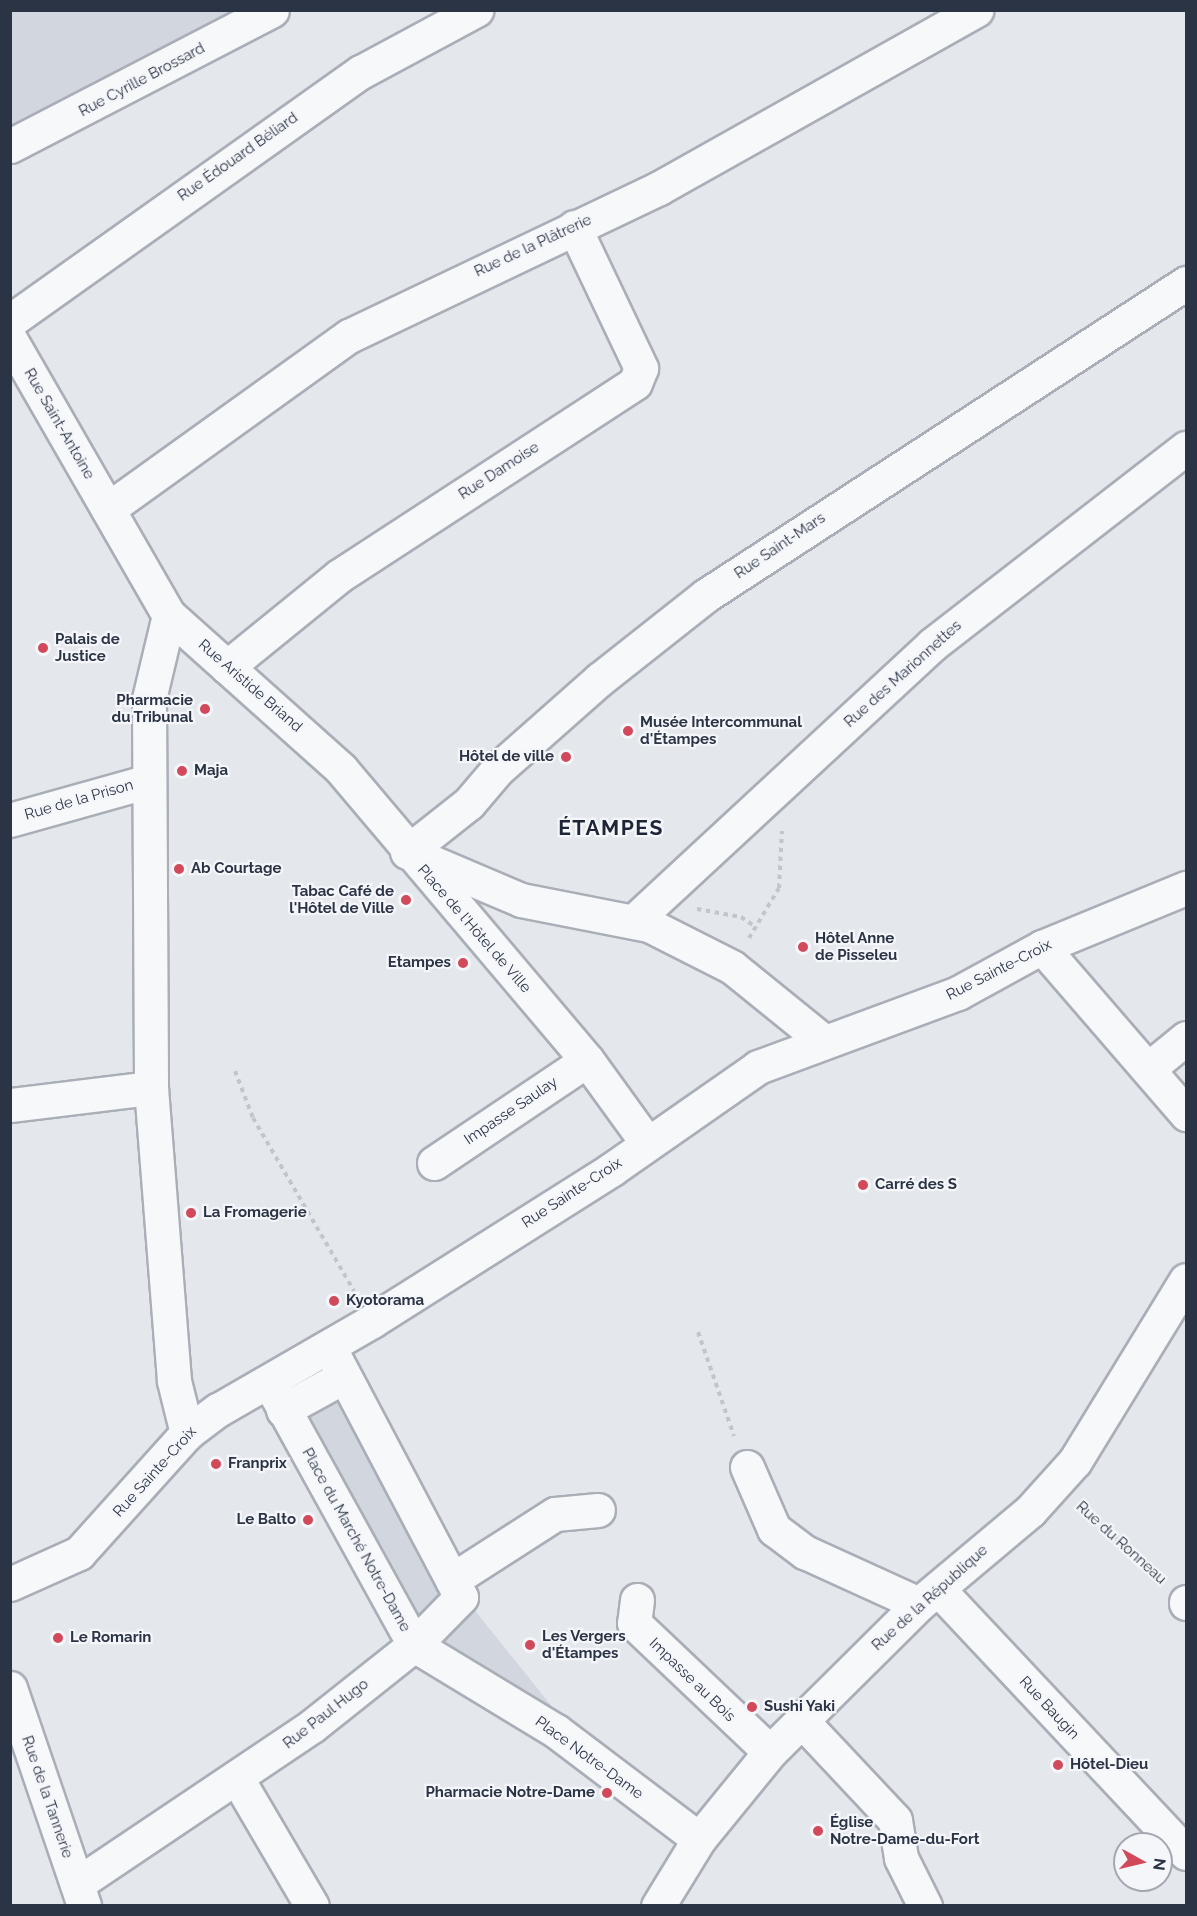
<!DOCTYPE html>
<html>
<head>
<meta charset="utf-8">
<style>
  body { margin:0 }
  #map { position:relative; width:1197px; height:1916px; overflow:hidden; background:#e4e7ec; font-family:Raleway,sans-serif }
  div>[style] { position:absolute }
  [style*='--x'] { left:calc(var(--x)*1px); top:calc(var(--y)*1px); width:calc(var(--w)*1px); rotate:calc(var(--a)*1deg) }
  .built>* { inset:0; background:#d2d6de }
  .path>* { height:4px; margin-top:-2px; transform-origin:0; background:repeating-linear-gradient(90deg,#c2c5cb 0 4.5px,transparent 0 9px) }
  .roads { filter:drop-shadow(2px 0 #a9aeb7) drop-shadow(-2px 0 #a9aeb7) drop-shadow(0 2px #a9aeb7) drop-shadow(0 -2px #a9aeb7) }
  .minor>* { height:33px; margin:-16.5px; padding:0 16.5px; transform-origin:16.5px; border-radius:16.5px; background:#f7f8fa }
  .dots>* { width:16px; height:16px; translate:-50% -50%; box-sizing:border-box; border:3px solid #f4f6f9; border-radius:50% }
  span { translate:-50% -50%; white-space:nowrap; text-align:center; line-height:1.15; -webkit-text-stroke:4.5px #f4f6f9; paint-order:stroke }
  .street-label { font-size:15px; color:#2b3445 }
  .poi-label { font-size:15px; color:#2b3445; font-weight:700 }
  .left { translate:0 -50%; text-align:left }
  .right { translate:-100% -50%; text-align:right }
  .district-label { font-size:21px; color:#1d2536; font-weight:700; letter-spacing:1.5px }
  .frame { position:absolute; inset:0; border:12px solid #2b3445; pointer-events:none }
  .north { position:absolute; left:1113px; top:1832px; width:60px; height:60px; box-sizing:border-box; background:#f4f6f9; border:2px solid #a4a8b1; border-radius:50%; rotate:98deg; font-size:16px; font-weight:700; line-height:24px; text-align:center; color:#2b3445 }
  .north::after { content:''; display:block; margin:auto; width:21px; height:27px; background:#d1495b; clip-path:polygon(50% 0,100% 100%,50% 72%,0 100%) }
</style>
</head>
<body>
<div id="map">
  <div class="built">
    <div style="clip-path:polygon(10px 11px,242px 11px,11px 136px)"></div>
    <div style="clip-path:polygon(342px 1350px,468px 1602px,570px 1729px,403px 1642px,268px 1394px)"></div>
  </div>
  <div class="path">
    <div style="--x:697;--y:909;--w:45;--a:10.3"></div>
    <div style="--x:741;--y:917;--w:18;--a:34"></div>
    <div style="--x:749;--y:938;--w:58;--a:-59"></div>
    <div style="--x:779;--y:888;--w:57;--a:-87"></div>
    <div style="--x:235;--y:1071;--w:50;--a:69"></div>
    <div style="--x:253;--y:1118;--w:200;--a:59.7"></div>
    <div style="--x:698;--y:1332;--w:110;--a:70.9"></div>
    <div style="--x:1080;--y:1506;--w:109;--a:42"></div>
  </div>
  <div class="roads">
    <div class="minor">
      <div style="--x:10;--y:146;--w:295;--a:-27.4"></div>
      <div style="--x:10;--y:321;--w:430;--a:-35.4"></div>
      <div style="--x:361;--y:72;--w:131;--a:-28.3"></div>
      <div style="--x:10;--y:339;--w:319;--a:60.1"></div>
      <div style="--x:169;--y:615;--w:231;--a:41.8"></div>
      <div style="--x:341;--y:769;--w:381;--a:49.8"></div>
      <div style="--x:587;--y:1060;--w:102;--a:54.1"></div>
      <div style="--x:108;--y:509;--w:297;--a:-35.7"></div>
      <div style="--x:349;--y:336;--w:344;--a:-25.5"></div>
      <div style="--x:659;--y:188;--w:364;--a:-29.3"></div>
      <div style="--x:169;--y:615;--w:86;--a:103.4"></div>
      <div style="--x:149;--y:699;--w:389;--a:89.7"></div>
      <div style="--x:151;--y:1088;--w:294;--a:85.5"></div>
      <div style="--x:174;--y:1381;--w:54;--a:76"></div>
      <div style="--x:227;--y:667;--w:144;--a:-39.1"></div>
      <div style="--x:339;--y:576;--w:353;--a:-33.1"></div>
      <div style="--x:635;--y:383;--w:16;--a:-68"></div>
      <div style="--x:641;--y:368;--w:156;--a:-115.4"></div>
      <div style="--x:10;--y:820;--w:144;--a:-15.7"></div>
      <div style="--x:407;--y:852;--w:79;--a:-38.3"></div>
      <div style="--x:469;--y:803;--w:43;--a:-49.7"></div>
      <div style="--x:497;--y:770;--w:137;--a:-41.5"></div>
      <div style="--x:600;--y:679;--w:134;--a:-38.3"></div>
      <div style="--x:705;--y:596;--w:574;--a:-33.05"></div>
      <div style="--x:415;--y:855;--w:115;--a:23"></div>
      <div style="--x:521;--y:900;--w:130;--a:11.1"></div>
      <div style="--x:649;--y:925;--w:93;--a:26.8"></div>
      <div style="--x:732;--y:967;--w:116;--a:39"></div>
      <div style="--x:635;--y:920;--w:406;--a:-42.8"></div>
      <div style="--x:933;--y:644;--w:320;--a:-37.8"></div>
      <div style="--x:1042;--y:947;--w:221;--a:49.2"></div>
      <div style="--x:1148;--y:1069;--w:49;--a:-39.2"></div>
      <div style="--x:10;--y:1105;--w:142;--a:-6.9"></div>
      <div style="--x:434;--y:1163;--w:184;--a:-33.9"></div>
      <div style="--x:269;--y:1382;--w:300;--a:61.1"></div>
      <div style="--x:283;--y:1410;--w:68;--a:-28.8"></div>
      <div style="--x:747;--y:1467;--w:68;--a:66.5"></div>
      <div style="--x:774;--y:1529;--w:39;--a:37"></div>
      <div style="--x:805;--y:1552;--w:125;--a:24.5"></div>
      <div style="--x:452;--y:1580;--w:122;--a:-32.7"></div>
      <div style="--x:555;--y:1514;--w:43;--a:-5.3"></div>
      <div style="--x:10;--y:1584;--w:76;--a:-24.2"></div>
      <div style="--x:79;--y:1553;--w:161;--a:-48"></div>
      <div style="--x:187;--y:1433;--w:39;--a:-37"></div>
      <div style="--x:218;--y:1410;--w:178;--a:-30"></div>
      <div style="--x:372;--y:1321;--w:284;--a:-32.3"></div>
      <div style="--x:612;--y:1169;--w:178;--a:-34.9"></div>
      <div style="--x:758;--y:1067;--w:213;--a:-20.3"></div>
      <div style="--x:958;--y:993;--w:96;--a:-28.7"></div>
      <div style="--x:1042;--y:947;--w:156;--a:-22.3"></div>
      <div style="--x:938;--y:1589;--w:362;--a:46.8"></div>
      <div style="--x:637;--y:1600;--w:23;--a:97"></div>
      <div style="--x:634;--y:1623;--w:187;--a:43.5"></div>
      <div style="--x:1186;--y:1602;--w:1;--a:90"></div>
      <div style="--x:414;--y:1645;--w:166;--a:31.2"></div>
      <div style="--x:556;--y:1731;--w:179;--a:37.1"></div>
      <div style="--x:10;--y:1688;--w:229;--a:71.2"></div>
      <div style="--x:801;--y:1720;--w:137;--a:46.8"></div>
      <div style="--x:895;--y:1820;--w:38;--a:81"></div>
      <div style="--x:901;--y:1858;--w:54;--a:63.4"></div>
      <div style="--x:238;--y:1780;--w:146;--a:59.6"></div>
      <div style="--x:77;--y:1884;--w:283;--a:-33.9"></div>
      <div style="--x:312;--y:1726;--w:130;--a:-38.5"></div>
      <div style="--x:414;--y:1645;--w:67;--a:-45.6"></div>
      <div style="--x:461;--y:1597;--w:283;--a:-117.8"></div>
      <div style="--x:658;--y:1906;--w:79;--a:-58.5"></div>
      <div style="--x:699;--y:1839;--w:112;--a:-50.8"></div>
      <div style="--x:770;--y:1752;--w:210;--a:-44.8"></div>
      <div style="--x:919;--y:1604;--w:145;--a:-40"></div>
      <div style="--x:1030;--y:1511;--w:67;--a:-48"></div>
      <div style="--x:1075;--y:1461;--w:212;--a:-58.5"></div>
    </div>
  </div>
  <div class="dots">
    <div style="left:43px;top:648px;background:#d1495b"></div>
    <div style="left:205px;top:709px;background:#d1495b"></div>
    <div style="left:628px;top:731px;background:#d1495b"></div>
    <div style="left:566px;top:757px;background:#d1495b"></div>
    <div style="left:182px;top:771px;background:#d1495b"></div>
    <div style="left:179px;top:869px;background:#d1495b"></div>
    <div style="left:406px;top:900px;background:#d1495b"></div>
    <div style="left:803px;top:947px;background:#d1495b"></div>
    <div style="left:463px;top:963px;background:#d1495b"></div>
    <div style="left:863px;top:1185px;background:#d1495b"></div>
    <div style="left:191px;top:1213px;background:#d1495b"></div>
    <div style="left:334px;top:1301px;background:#d1495b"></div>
    <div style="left:216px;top:1464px;background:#d1495b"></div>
    <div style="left:308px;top:1520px;background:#d1495b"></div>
    <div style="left:58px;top:1638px;background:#d1495b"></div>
    <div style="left:530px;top:1645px;background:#d1495b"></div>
    <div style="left:752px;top:1707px;background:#d1495b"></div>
    <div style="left:1058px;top:1765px;background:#d1495b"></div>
    <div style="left:607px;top:1793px;background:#d1495b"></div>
    <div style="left:818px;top:1831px;background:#d1495b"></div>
  </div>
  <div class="street-label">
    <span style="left:142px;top:80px;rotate:-28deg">Rue Cyrille Brossard</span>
    <span style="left:238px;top:157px;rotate:-35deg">Rue Édouard Béliard</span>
    <span style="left:533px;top:246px;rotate:-25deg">Rue de la Plâtrerie</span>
    <span style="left:59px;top:424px;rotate:60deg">Rue Saint-Antoine</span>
    <span style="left:499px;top:471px;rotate:-33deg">Rue Damoise</span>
    <span style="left:780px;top:546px;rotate:-34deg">Rue Saint-Mars</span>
    <span style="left:903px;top:674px;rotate:-42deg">Rue des Marionnettes</span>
    <span style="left:250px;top:686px;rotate:41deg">Rue Aristide Briand</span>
    <span style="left:79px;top:800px;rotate:-16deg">Rue de la Prison</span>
    <span style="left:474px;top:929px;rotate:49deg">Place de l'Hôtel de Ville</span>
    <span style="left:999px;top:970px;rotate:-27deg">Rue Sainte-Croix</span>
    <span style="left:511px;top:1111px;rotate:-34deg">Impasse Saulay</span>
    <span style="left:572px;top:1193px;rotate:-33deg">Rue Sainte-Croix</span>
    <span style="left:155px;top:1472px;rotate:-48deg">Rue Sainte-Croix</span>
    <span style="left:356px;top:1540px;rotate:61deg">Place du Marché Notre-Dame</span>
    <span style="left:1121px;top:1543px;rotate:42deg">Rue du Ronneau</span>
    <span style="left:930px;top:1598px;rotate:-42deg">Rue de la République</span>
    <span style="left:692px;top:1680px;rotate:44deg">Impasse au Bois</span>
    <span style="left:1049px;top:1708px;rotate:47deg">Rue Baugin</span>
    <span style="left:326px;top:1714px;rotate:-38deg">Rue Paul Hugo</span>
    <span style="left:589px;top:1758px;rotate:36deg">Place Notre-Dame</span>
    <span style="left:47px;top:1797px;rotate:71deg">Rue de la Tannerie</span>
  </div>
  <div class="poi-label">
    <span class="left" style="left:55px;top:648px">Palais de<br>Justice</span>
    <span class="right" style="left:193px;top:709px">Pharmacie<br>du Tribunal</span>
    <span class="left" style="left:640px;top:731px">Musée Intercommunal<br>d'Étampes</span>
    <span class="right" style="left:554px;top:757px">Hôtel de ville</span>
    <span class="left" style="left:194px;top:771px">Maja</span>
    <span class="left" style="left:191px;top:869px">Ab Courtage</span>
    <span class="right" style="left:394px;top:900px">Tabac Café de<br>l'Hôtel de Ville</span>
    <span class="left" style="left:815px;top:947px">Hôtel Anne<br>de Pisseleu</span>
    <span class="right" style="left:451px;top:963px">Etampes</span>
    <span class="left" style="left:875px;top:1185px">Carré des S</span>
    <span class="left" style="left:203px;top:1213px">La Fromagerie</span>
    <span class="left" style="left:346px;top:1301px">Kyotorama</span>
    <span class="left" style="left:228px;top:1464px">Franprix</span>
    <span class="right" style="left:296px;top:1520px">Le Balto</span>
    <span class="left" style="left:542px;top:1645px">Les Vergers<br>d'Étampes</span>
    <span class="left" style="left:70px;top:1638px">Le Romarin</span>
    <span class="left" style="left:764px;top:1707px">Sushi Yaki</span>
    <span class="left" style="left:1070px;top:1765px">Hôtel-Dieu</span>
    <span class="right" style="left:595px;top:1793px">Pharmacie Notre-Dame</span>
    <span class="left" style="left:830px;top:1831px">Église<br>Notre-Dame-du-Fort</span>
  </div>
  <div class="district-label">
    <span style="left:611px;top:828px">ÉTAMPES</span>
  </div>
  <div class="frame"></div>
  <div class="north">N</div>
</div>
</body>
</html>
